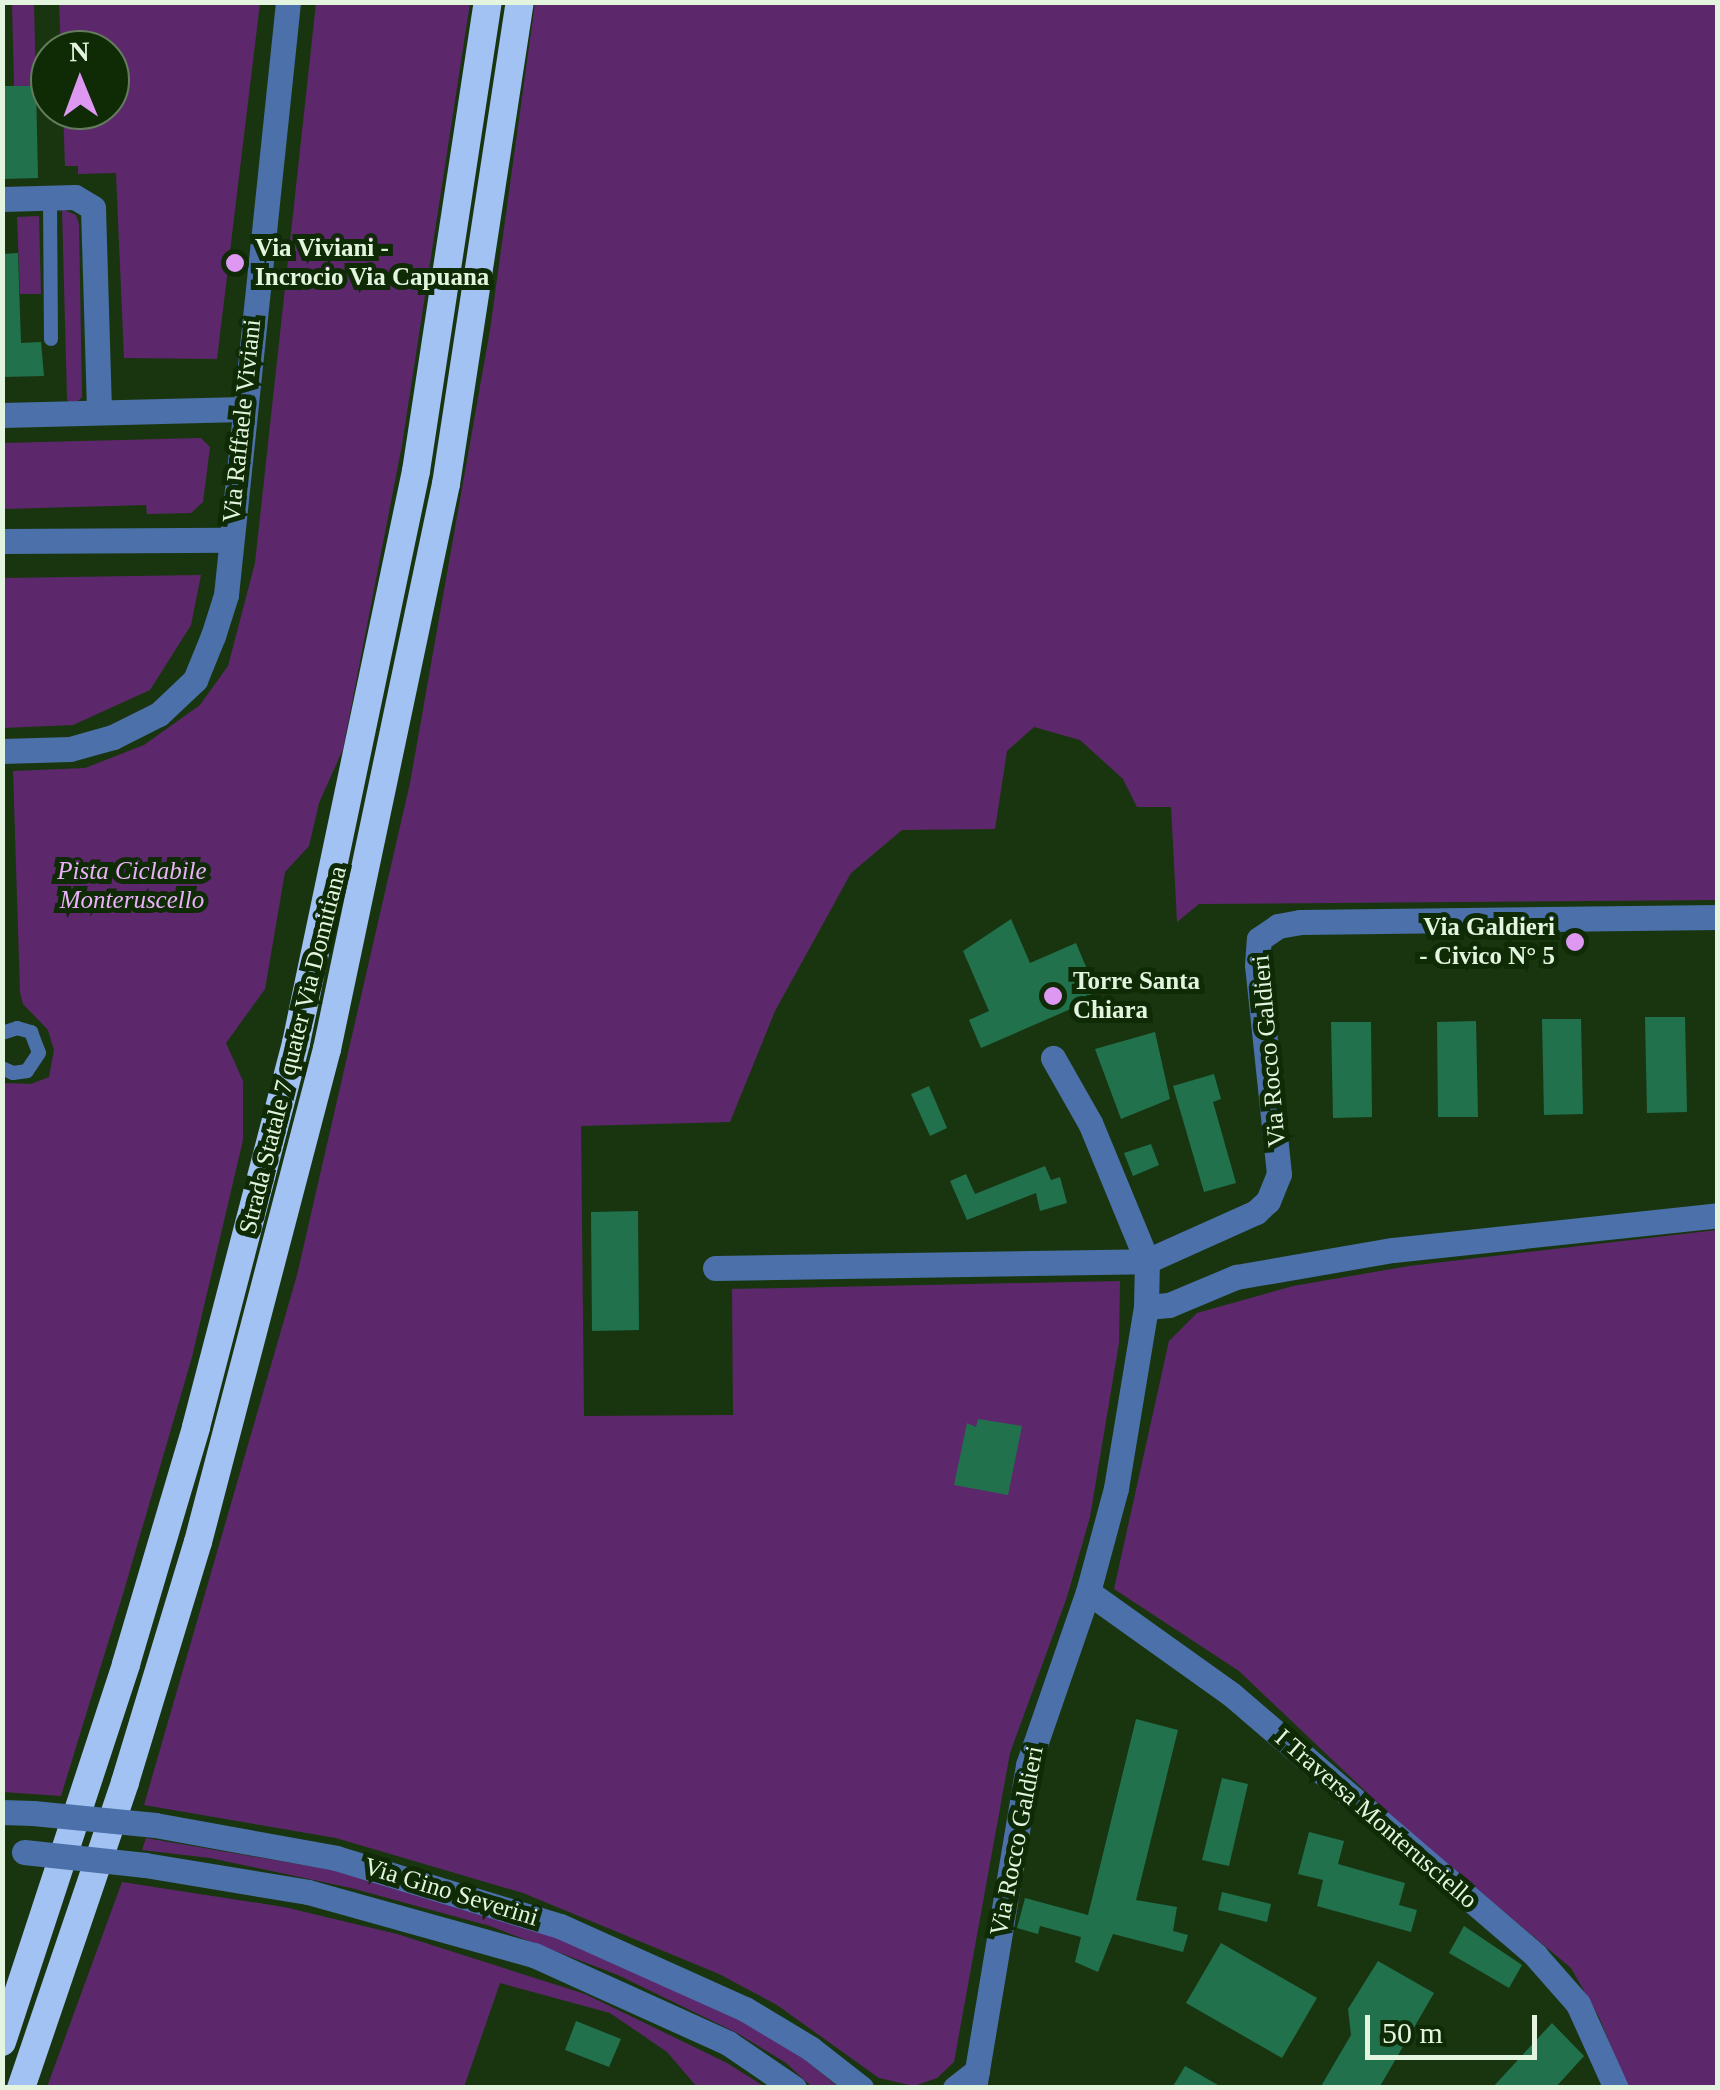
<!DOCTYPE html>
<html>
<head>
<meta charset="utf-8">
<style>
  body { margin:0 }
  #map { position:relative; width:1720px; height:2090px; overflow:hidden; background:#193510; font-family:Georgia,serif }
  div>[style] { position:absolute }
  [style*='--x'] { left:calc(var(--x)*1px); top:calc(var(--y)*1px); width:calc(var(--w)*1px); rotate:calc(var(--a)*1deg) }
  .green>* { inset:0; background:#5d286b }
  .building>* { inset:0; background:#20714c }
  .service>* { height:14px; margin:-7px; padding:0 7px; transform-origin:7px; border-radius:7px; background:#4b70aa }
  .minor>* { height:25px; margin:-12.5px; padding:0 12.5px; transform-origin:12.5px; border-radius:12.5px; background:#4b70aa }
  .tertiary>* { height:25px; margin:-12.5px; padding:0 12.5px; transform-origin:12.5px; border-radius:12.5px; background:#4b70aa }
  .trunk>* { height:28px; margin:-14px; padding:0 14px; transform-origin:14px; border-radius:14px; background:#a1c2f3 }
  .tertiary-bridge>* { height:25px; margin:-12.5px; padding:0 12.5px; transform-origin:12.5px; border-radius:12.5px; background:#4b70aa }
  .dots>* { width:28px; height:28px; translate:-50% -50%; box-sizing:border-box; border:5px solid #0f2b06; border-radius:50% }
  span { translate:-50% -50%; white-space:nowrap; text-align:center; line-height:1.15; -webkit-text-stroke:10px #0f2b06; paint-order:stroke }
  .poi-label { font-size:25px; color:#e4f5df; font-weight:700 }
  .left { translate:0 -50%; text-align:left }
  .right { translate:-100% -50%; text-align:right }
  .street-label { font-size:25px; color:#e4f5df }
  .park-label { font-size:25px; color:#ebb1fa; font-style:italic }
  .frame { position:absolute; inset:0; border:5px solid #e4f5df; pointer-events:none }
  .north { position:absolute; left:30px; top:30px; width:100px; height:100px; box-sizing:border-box; background:#0f2b06; border:2px solid #647c5d; border-radius:50%; rotate:359deg; font-size:28px; font-weight:700; line-height:40px; text-align:center; color:#e4f5df }
  .north::after { content:''; display:block; margin:auto; width:35px; height:45px; background:#df98f1; clip-path:polygon(50% 0,100% 100%,50% 72%,0 100%) }
  .scale { position:absolute; left:1365px; top:2015px; width:172px; height:45px; box-sizing:border-box; border:5px solid #e4f5df; border-top:0; padding-left:12px; font-size:30px; line-height:35px; white-space:nowrap; color:#e4f5df; -webkit-text-stroke:8px #0f2b06; paint-order:stroke }
</style>
</head>
<body>
<div id="map">
  <div class="green">
    <div style="clip-path:polygon(12px 3px,34px 3px,36px 86px,14px 86px)"></div>
    <div style="clip-path:polygon(59px 3px,260px 3px,217px 359px,124px 358px,116px 173px,78px 174px,78px 166px,65px 166px,63px 110px,110px 110px,110px 50px,61px 50px)"></div>
    <div style="clip-path:polygon(316px 3px,470px 3px,402px 445px,343px 749px,319px 803px,309px 846px,285px 872px,265px 989px,226px 1043px,243px 1081px,243px 1140px,192px 1357px,123px 1594px,61px 1796px,3px 1792px,3px 1083px,31px 1084px,49px 1077px,54px 1050px,48px 1030px,23px 1004px,20px 992px,13px 771px,85px 768px,144px 745px,200px 705px,228px 666px,255px 563px)"></div>
    <div style="clip-path:polygon(535px 3px,1717px 3px,1717px 900px,1199px 904px,1177px 922px,1171px 807px,1137px 807px,1123px 779px,1080px 740px,1034px 727px,1007px 751px,995px 829px,902px 830px,851px 873px,775px 1011px,730px 1122px,581px 1126px,584px 1416px,733px 1415px,732px 1289px,1120px 1281px,1119px 1343px,1090px 1517px,1067px 1597px,1010px 1753px,954px 2062px,937px 2078px,914px 2086px,879px 2078px,777px 2005px,719px 1974px,523px 1893px,336px 1838px,144px 1805px,297px 1275px,410px 783px,490px 330px)"></div>
    <div style="clip-path:polygon(62px 209px,76px 215px,79px 224px,82px 397px,78px 401px,68px 402px,67px 398px)"></div>
    <div style="clip-path:polygon(39px 216px,41px 294px,20px 294px,17px 217px)"></div>
    <div style="clip-path:polygon(201px 438px,210px 447px,203px 502px,191px 513px,147px 514px,146px 505px,3px 509px,3px 443px)"></div>
    <div style="clip-path:polygon(201px 575px,191px 625px,150px 690px,73px 725px,3px 728px,3px 578px)"></div>
    <div style="clip-path:polygon(1717px 1230px,1717px 2087px,1628px 2087px,1599px 2017px,1571px 1968px,1402px 1826px,1239px 1671px,1114px 1589px,1169px 1341px,1197px 1313px,1293px 1286px,1409px 1266px)"></div>
    <div style="clip-path:polygon(146px 1838px,338px 1871px,560px 1937px,741px 2020px,802px 2057px,838px 2087px,812px 2087px,786px 2063px,737px 2033px,618px 1975px,490px 1926px,351px 1888px,210px 1858px,142px 1850px)"></div>
    <div style="clip-path:polygon(122px 1882px,284px 1907px,397px 1934px,585px 1994px,727px 2063px,765px 2087px,697px 2087px,667px 2052px,610px 2013px,500px 1983px,464px 2087px,47px 2087px)"></div>
  </div>
  <div class="building">
    <div style="clip-path:polygon(2px 86px,36px 86px,38px 178px,2px 179px)"></div>
    <div style="clip-path:polygon(18px 253px,21px 343px,41px 342px,44px 376px,2px 377px,2px 254px)"></div>
    <div style="clip-path:polygon(1011px 919px,1030px 963px,1076px 943px,1092px 981px,1086px 983px,1096px 1008px,1077px 1016px,1073px 1008px,981px 1048px,969px 1020px,989px 1011px,963px 951px)"></div>
    <div style="clip-path:polygon(1645px 1017px,1685px 1017px,1687px 1112px,1647px 1113px)"></div>
    <div style="clip-path:polygon(1542px 1019px,1581px 1019px,1583px 1114px,1544px 1115px)"></div>
    <div style="clip-path:polygon(1476px 1021px,1478px 1117px,1438px 1117px,1437px 1022px)"></div>
    <div style="clip-path:polygon(1331px 1022px,1371px 1022px,1372px 1117px,1333px 1118px)"></div>
    <div style="clip-path:polygon(1155px 1032px,1170px 1099px,1121px 1119px,1095px 1049px)"></div>
    <div style="clip-path:polygon(1214px 1074px,1221px 1099px,1213px 1102px,1236px 1183px,1204px 1192px,1173px 1086px)"></div>
    <div style="clip-path:polygon(929px 1086px,947px 1128px,930px 1136px,911px 1094px)"></div>
    <div style="clip-path:polygon(1151px 1144px,1159px 1165px,1133px 1176px,1124px 1153px)"></div>
    <div style="clip-path:polygon(1045px 1166px,1051px 1180px,1060px 1177px,1067px 1203px,1040px 1211px,1036px 1193px,967px 1220px,950px 1181px,966px 1174px,975px 1194px)"></div>
    <div style="clip-path:polygon(638px 1211px,639px 1330px,592px 1331px,591px 1212px)"></div>
    <div style="clip-path:polygon(978px 1419px,1022px 1426px,1008px 1495px,954px 1485px,967px 1423px,976px 1427px)"></div>
    <div style="clip-path:polygon(1136px 1719px,1178px 1730px,1136px 1900px,1177px 1907px,1173px 1931px,1188px 1935px,1183px 1952px,1113px 1934px,1098px 1972px,1075px 1962px,1081px 1937px,1040px 1926px,1038px 1934px,1017px 1928px,1025px 1898px,1088px 1915px)"></div>
    <div style="clip-path:polygon(1222px 1778px,1248px 1784px,1229px 1866px,1202px 1860px)"></div>
    <div style="clip-path:polygon(1309px 1832px,1344px 1841px,1338px 1864px,1405px 1883px,1399px 1905px,1417px 1910px,1411px 1932px,1317px 1906px,1323px 1880px,1298px 1874px)"></div>
    <div style="clip-path:polygon(1222px 1892px,1271px 1904px,1267px 1922px,1218px 1910px)"></div>
    <div style="clip-path:polygon(1464px 1926px,1522px 1965px,1509px 1988px,1449px 1953px)"></div>
    <div style="clip-path:polygon(1221px 1943px,1317px 1998px,1282px 2058px,1186px 2003px)"></div>
    <div style="clip-path:polygon(1378px 1961px,1434px 1993px,1379px 2088px,1320px 2088px,1351px 2035px,1348px 2009px)"></div>
    <div style="clip-path:polygon(576px 2021px,621px 2039px,609px 2067px,565px 2050px)"></div>
    <div style="clip-path:polygon(1552px 2023px,1584px 2056px,1555px 2088px,1492px 2088px)"></div>
    <div style="clip-path:polygon(1185px 2066px,1223px 2088px,1172px 2088px)"></div>
  </div>
  <div class="service">
    <div style="--x:50;--y:198;--w:141;--a:89.6"></div>
    <div style="--x:2;--y:1033;--w:16;--a:-18"></div>
    <div style="--x:17;--y:1028;--w:15;--a:16"></div>
    <div style="--x:31;--y:1032;--w:22;--a:69"></div>
    <div style="--x:39;--y:1053;--w:22;--a:124"></div>
    <div style="--x:27;--y:1071;--w:14;--a:172"></div>
    <div style="--x:13;--y:1073;--w:12;--a:-156"></div>
  </div>
  <div class="minor">
    <div style="--x:2;--y:199;--w:73;--a:-1.6"></div>
    <div style="--x:75;--y:197;--w:21;--a:31"></div>
    <div style="--x:93;--y:208;--w:204;--a:88.3"></div>
    <div style="--x:2;--y:415;--w:241;--a:-1.4"></div>
    <div style="--x:2;--y:541;--w:227;--a:-0.3"></div>
    <div style="--x:2;--y:751;--w:68;--a:-1.7"></div>
    <div style="--x:70;--y:749;--w:45;--a:-15.6"></div>
    <div style="--x:113;--y:737;--w:51;--a:-26.6"></div>
    <div style="--x:159;--y:714;--w:50;--a:-43.4"></div>
    <div style="--x:195;--y:680;--w:48;--a:-67.8"></div>
    <div style="--x:213;--y:636;--w:43;--a:-72.4"></div>
    <div style="--x:226;--y:595;--w:596;--a:-84.03"></div>
    <div style="--x:715;--y:1268;--w:432;--a:-0.9"></div>
    <div style="--x:1147;--y:1261;--w:149;--a:-112.4"></div>
    <div style="--x:1090;--y:1123;--w:75;--a:-119.6"></div>
    <div style="--x:1146;--y:1307;--w:23;--a:-5"></div>
    <div style="--x:1169;--y:1305;--w:73;--a:-22.7"></div>
    <div style="--x:1236;--y:1277;--w:159;--a:-9.8"></div>
    <div style="--x:1393;--y:1250;--w:327;--a:-6.1"></div>
    <div style="--x:1088;--y:1592;--w:176;--a:35.5"></div>
    <div style="--x:1231;--y:1694;--w:401;--a:40.6"></div>
    <div style="--x:1535;--y:1955;--w:65;--a:48.7"></div>
    <div style="--x:1578;--y:2004;--w:92;--a:65.7"></div>
    <div style="--x:974;--y:2088;--w:327;--a:-80.5"></div>
    <div style="--x:1028;--y:1765;--w:183;--a:-70.9"></div>
    <div style="--x:1088;--y:1592;--w:108;--a:-74.9"></div>
    <div style="--x:1116;--y:1488;--w:183;--a:-80.6"></div>
    <div style="--x:1146;--y:1307;--w:46;--a:-88.8"></div>
    <div style="--x:1147;--y:1261;--w:120;--a:-24.2"></div>
    <div style="--x:1256;--y:1212;--w:16;--a:-43"></div>
    <div style="--x:1268;--y:1201;--w:29;--a:-68"></div>
    <div style="--x:1279;--y:1174;--w:210;--a:-96"></div>
    <div style="--x:1257;--y:965;--w:26;--a:-86"></div>
    <div style="--x:1259;--y:939;--w:23;--a:-34"></div>
    <div style="--x:1278;--y:926;--w:22;--a:-10"></div>
    <div style="--x:1300;--y:922;--w:418;--a:-0.7"></div>
  </div>
  <div class="tertiary">
    <div style="--x:2;--y:1812;--w:31;--a:2"></div>
    <div style="--x:155;--y:1825;--w:184;--a:10.3"></div>
    <div style="--x:336;--y:1858;--w:234;--a:16.9"></div>
    <div style="--x:560;--y:1926;--w:203;--a:24.2"></div>
    <div style="--x:745;--y:2009;--w:76;--a:31"></div>
    <div style="--x:810;--y:2048;--w:65;--a:38.1"></div>
    <div style="--x:145;--y:1865;--w:165;--a:9.4"></div>
    <div style="--x:308;--y:1892;--w:235;--a:15.6"></div>
    <div style="--x:534;--y:1955;--w:213;--a:24.4"></div>
    <div style="--x:728;--y:2043;--w:80;--a:34.3"></div>
    <div style="--x:955;--y:2088;--w:28;--a:-38"></div>
  </div>
  <div class="trunk">
    <div style="--x:2;--y:2042;--w:398;--a:-71.8"></div>
    <div style="--x:126;--y:1664;--w:247;--a:-73.5"></div>
    <div style="--x:196;--y:1427;--w:397;--a:-75.4"></div>
    <div style="--x:296;--y:1043;--w:584;--a:-78.15"></div>
    <div style="--x:416;--y:471;--w:474;--a:-81.3"></div>
    <div style="--x:21;--y:2088;--w:323;--a:-71.2"></div>
    <div style="--x:125;--y:1782;--w:251;--a:-73.1"></div>
    <div style="--x:198;--y:1542;--w:510;--a:-75.34"></div>
    <div style="--x:327;--y:1049;--w:577;--a:-78.11"></div>
    <div style="--x:446;--y:484;--w:488;--a:-81.3"></div>
  </div>
  <div class="tertiary-bridge">
    <div style="--x:33;--y:1813;--w:123;--a:5.6"></div>
    <div style="--x:24;--y:1852;--w:122;--a:6.1"></div>
  </div>
  <div class="dots">
    <div style="left:235px;top:263px;background:#df98f1"></div>
    <div style="left:1575px;top:942px;background:#df98f1"></div>
    <div style="left:1053px;top:996px;background:#df98f1"></div>
  </div>
  <div class="poi-label">
    <span class="left" style="left:255px;top:263px">Via Viviani -<br>Incrocio Via Capuana</span>
    <span class="right" style="left:1555px;top:942px">Via Galdieri<br>- Civico N° 5</span>
    <span class="left" style="left:1073px;top:996px">Torre Santa<br>Chiara</span>
  </div>
  <div class="street-label">
    <span style="left:242px;top:421px;rotate:-84deg">Via Raffaele Viviani</span>
    <span style="left:293px;top:1050px;rotate:-76deg">Strada Statale 7 quater Via Domitiana</span>
    <span style="left:1269px;top:1051px;rotate:-95deg">Via Rocco Galdieri</span>
    <span style="left:1376px;top:1819px;rotate:41deg">I Traversa Monterusciello</span>
    <span style="left:1017px;top:1841px;rotate:-79deg">Via Rocco Galdieri</span>
    <span style="left:451px;top:1892px;rotate:17deg">Via Gino Severini</span>
  </div>
  <div class="park-label">
    <span style="left:132px;top:886px">Pista Ciclabile<br>Monteruscello</span>
  </div>
  <div class="frame"></div>
  <div class="north">N</div>
  <div class="scale">50 m</div>
</div>
</body>
</html>
